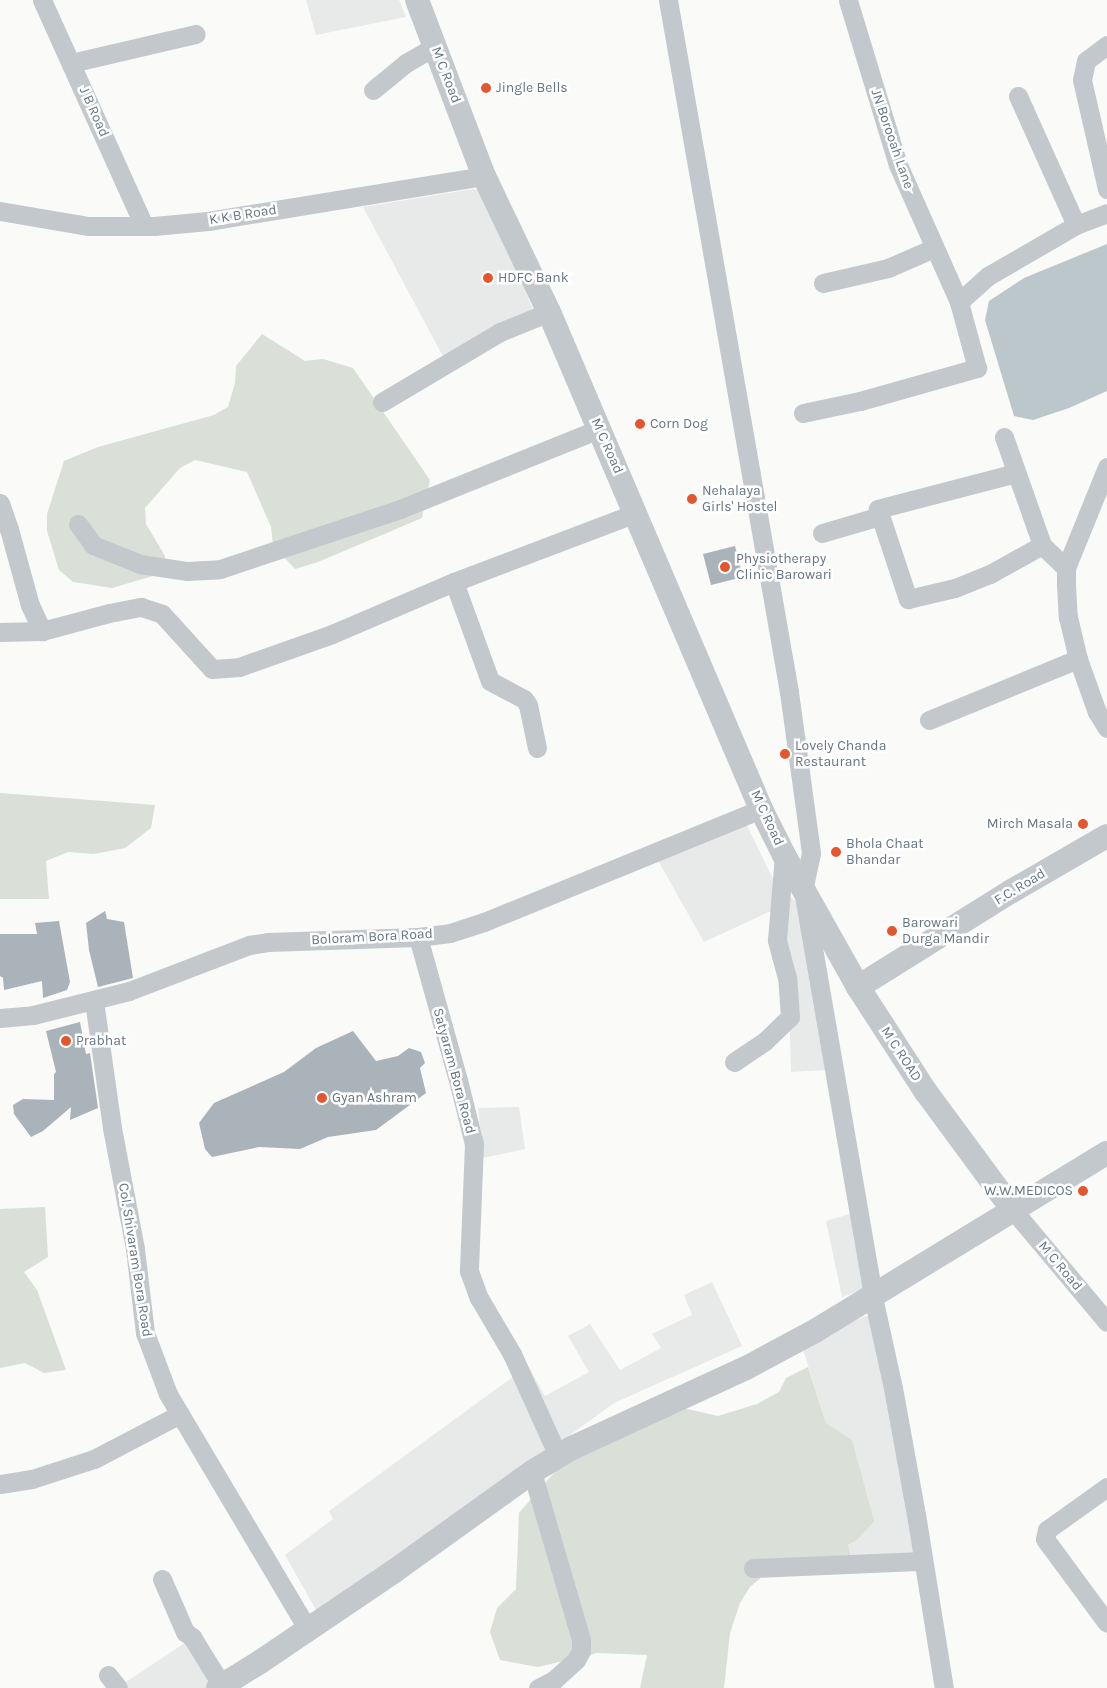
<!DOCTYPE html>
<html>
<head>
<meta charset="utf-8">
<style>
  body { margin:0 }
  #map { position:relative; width:1107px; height:1688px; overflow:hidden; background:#fafaf8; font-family:Karla,sans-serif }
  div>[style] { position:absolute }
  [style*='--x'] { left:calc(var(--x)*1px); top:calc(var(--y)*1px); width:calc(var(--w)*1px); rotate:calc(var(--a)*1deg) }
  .built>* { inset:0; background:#e8e9e9 }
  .green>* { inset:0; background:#dadfd7 }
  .water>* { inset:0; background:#bbc7cb }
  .building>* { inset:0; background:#aab3b9 }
  .minor>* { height:19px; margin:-9.5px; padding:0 9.5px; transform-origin:9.5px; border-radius:9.5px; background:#c3c8cc }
  .tertiary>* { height:24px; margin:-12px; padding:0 12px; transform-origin:12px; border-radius:12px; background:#c3c8cc }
  .dots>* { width:14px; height:14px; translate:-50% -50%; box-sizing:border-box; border:2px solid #fff; border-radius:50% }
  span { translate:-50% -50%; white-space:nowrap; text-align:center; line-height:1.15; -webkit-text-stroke:5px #fff; paint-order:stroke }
  .street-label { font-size:14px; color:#657683 }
  .poi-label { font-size:14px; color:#657683 }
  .left { translate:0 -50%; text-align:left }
  .right { translate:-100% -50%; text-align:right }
</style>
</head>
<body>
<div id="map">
  <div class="built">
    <div style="clip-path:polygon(306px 0,399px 0,406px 17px,316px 35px)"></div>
    <div style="clip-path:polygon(473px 189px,483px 191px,534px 312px,446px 362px,363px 207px)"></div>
    <div style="clip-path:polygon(743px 817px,776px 885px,804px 908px,826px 1070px,791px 1072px,789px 1001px,773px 910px,704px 942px,656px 857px)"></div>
    <div style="clip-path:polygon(519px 1107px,525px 1149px,483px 1158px,478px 1108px)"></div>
    <div style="clip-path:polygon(853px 1213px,868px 1288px,842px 1297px,826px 1221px)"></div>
    <div style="clip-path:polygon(712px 1282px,742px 1346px,614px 1403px,320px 1617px,285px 1555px,333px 1519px,329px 1511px,528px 1366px,545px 1396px,589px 1372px,568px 1336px,590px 1324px,620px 1370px,661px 1348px,652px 1334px,692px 1315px,684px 1295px)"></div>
    <div style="clip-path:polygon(865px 1316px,873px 1319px,917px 1564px,853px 1567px,848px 1545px,857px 1540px,852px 1440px,826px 1423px,802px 1346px)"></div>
    <div style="clip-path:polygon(200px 1633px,228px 1675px,208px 1688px,117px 1688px)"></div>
  </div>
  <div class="green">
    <div style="clip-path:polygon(262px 334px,305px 361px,323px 359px,353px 368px,430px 480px,422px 518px,318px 562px,295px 569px,273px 545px,271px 527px,247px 472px,195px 460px,180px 468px,145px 508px,146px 524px,165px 556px,163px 573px,112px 588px,73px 582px,59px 570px,47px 531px,47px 514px,64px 461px,98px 447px,214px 415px,228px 407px,235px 383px,236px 366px)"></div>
    <div style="clip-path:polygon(0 793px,155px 805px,151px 828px,125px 848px,94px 854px,68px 852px,46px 861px,49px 899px,0 899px)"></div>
    <div style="clip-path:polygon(45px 1207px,48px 1257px,24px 1272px,37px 1290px,66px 1370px,44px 1373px,25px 1363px,0 1368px,0 1209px)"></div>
    <div style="clip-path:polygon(808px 1367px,826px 1423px,852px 1440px,874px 1521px,857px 1540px,848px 1545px,853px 1567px,764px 1575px,750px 1587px,740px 1603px,730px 1633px,724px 1688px,640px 1688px,647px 1655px,597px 1653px,538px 1667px,500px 1660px,490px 1632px,497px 1608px,516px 1589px,519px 1513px,552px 1475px,594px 1436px,679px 1407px,718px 1416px,757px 1404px,779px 1392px,786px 1378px)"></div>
  </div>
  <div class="water">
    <div style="clip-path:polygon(1107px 244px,1107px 391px,1069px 408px,1033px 420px,1014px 416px,985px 320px,989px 301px,1024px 278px)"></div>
  </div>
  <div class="building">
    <div style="clip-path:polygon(735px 546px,743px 577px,711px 585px,703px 554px)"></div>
    <div style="clip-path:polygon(105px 911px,107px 919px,124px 922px,133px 978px,98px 987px,89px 950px,86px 923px)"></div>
    <div style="clip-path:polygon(59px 921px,70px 982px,67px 990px,43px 998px,42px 981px,4px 990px,3px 978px,0 976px,0 934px,37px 934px,35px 923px)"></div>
    <div style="clip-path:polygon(80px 1022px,86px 1054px,90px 1053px,98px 1108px,70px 1120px,71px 1107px,43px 1131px,31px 1137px,14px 1114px,13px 1105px,23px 1099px,54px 1100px,54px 1074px,56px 1072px,46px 1031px)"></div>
    <div style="clip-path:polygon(353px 1031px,376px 1061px,398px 1056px,409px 1048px,421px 1052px,425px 1063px,420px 1068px,426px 1093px,376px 1130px,328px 1137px,300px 1149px,259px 1147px,212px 1157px,205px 1149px,199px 1123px,214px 1103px,284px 1072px,316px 1048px)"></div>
  </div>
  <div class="minor">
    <div style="--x:42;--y:0;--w:248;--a:65.7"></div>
    <div style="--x:668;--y:0;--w:702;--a:80.08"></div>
    <div style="--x:789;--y:692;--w:162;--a:82.2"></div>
    <div style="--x:811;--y:853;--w:38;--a:102"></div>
    <div style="--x:803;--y:890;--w:413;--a:80.2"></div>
    <div style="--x:873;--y:1297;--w:93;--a:77.6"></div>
    <div style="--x:893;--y:1388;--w:128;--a:79.7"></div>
    <div style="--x:916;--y:1514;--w:176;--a:80.9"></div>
    <div style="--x:1107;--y:45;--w:26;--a:143"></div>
    <div style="--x:1086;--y:61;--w:19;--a:102"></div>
    <div style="--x:1082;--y:80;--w:112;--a:77.1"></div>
    <div style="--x:71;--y:63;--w:128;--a:-13.1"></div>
    <div style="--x:373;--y:90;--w:43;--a:-39.3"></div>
    <div style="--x:406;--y:63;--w:34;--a:-30"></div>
    <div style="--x:1018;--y:96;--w:141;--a:65.8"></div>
    <div style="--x:0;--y:211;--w:90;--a:9.6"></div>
    <div style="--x:89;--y:226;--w:65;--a:0"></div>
    <div style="--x:154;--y:226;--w:54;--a:-5.3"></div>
    <div style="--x:208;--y:221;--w:280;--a:-9.3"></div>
    <div style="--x:823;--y:283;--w:67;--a:-13"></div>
    <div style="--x:888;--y:268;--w:50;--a:-23.5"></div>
    <div style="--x:959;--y:302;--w:39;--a:-42"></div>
    <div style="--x:988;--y:276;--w:102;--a:-30.1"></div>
    <div style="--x:1076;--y:225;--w:33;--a:-21"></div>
    <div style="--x:382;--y:402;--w:137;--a:-30.7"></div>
    <div style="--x:500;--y:332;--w:53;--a:-22.2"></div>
    <div style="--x:803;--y:413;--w:58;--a:-11.9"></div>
    <div style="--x:860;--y:401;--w:122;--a:-15.8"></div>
    <div style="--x:977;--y:368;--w:68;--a:-105.3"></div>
    <div style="--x:959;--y:302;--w:150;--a:-114"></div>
    <div style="--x:898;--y:165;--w:172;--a:-106.9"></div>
    <div style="--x:1004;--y:437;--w:114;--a:70.6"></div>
    <div style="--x:1042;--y:545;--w:33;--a:44"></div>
    <div style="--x:1107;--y:467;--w:109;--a:112.1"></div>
    <div style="--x:1066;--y:568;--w:16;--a:90"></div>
    <div style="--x:1066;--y:584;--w:33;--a:87"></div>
    <div style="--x:1068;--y:617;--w:43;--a:76.6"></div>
    <div style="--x:1078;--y:659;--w:56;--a:70.3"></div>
    <div style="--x:1097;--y:712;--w:19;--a:58"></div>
    <div style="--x:1016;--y:473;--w:143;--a:165.4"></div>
    <div style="--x:878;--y:509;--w:95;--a:71.6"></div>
    <div style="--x:908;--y:599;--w:48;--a:-13.2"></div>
    <div style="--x:955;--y:588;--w:38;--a:-22"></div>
    <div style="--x:990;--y:574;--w:60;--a:-29.1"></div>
    <div style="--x:0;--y:503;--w:28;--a:71"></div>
    <div style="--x:9;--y:529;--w:79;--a:74.6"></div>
    <div style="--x:30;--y:605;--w:29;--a:65"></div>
    <div style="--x:78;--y:524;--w:26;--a:54"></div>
    <div style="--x:93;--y:545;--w:51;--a:22"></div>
    <div style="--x:140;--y:564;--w:48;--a:8.5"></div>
    <div style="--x:187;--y:571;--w:33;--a:-3"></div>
    <div style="--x:220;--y:569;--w:190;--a:-18.4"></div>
    <div style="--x:400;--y:509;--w:214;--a:-21.9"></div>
    <div style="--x:822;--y:533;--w:60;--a:-16.3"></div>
    <div style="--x:454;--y:582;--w:105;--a:70"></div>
    <div style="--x:490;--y:681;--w:38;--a:28"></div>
    <div style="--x:524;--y:699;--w:7;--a:56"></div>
    <div style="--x:528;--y:705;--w:44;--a:78.2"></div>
    <div style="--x:0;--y:632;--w:42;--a:-1.4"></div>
    <div style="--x:42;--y:631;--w:69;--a:-15"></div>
    <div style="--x:109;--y:613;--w:33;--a:-11"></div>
    <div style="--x:141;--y:607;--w:22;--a:18"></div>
    <div style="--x:162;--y:614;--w:74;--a:47.7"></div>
    <div style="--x:212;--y:669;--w:27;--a:-4"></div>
    <div style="--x:239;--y:667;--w:99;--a:-19.5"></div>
    <div style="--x:332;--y:634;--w:133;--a:-23.1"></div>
    <div style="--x:454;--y:582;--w:195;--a:-20.8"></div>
    <div style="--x:929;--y:720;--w:161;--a:-22.3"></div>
    <div style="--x:418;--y:937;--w:148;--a:74.4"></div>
    <div style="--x:458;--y:1080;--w:66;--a:76"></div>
    <div style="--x:474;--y:1144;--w:127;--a:92.3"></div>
    <div style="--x:469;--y:1271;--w:29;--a:70"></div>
    <div style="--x:479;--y:1298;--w:65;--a:59.5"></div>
    <div style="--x:512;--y:1354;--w:112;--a:65.7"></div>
    <div style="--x:94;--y:1001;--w:128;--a:81.9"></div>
    <div style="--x:112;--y:1128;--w:123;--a:79.2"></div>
    <div style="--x:135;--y:1249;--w:85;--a:83.2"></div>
    <div style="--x:145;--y:1333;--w:65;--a:69.3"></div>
    <div style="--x:168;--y:1394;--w:274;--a:59.3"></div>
    <div style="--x:0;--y:1018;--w:33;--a:-5"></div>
    <div style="--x:33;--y:1015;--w:99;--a:-14"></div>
    <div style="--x:129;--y:991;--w:129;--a:-21"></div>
    <div style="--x:249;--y:945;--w:19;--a:-9"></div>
    <div style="--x:268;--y:942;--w:150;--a:-1.9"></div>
    <div style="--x:418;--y:937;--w:32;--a:-7"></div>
    <div style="--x:450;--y:933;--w:36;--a:-18"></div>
    <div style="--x:484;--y:922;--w:299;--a:-22.2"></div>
    <div style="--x:734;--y:1062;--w:36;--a:-34"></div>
    <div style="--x:764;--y:1042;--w:36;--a:-44"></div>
    <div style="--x:790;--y:1017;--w:39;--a:-94"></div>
    <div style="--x:787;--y:978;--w:39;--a:-105"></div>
    <div style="--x:777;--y:940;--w:85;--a:-85.3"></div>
    <div style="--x:1013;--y:1210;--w:146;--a:50"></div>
    <div style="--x:532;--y:1472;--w:175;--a:73.7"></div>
    <div style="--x:581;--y:1640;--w:11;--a:90"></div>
    <div style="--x:581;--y:1651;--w:10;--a:119"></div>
    <div style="--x:576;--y:1660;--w:30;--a:138"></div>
    <div style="--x:554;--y:1680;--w:18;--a:153"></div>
    <div style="--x:0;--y:1484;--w:32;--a:-9"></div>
    <div style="--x:32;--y:1479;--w:65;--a:-17.9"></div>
    <div style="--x:94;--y:1459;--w:97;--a:-27.6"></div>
    <div style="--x:1107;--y:1487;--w:74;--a:144.4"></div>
    <div style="--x:1047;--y:1530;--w:9;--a:103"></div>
    <div style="--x:1045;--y:1539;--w:104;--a:53.6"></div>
    <div style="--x:753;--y:1568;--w:170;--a:-2.4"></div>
    <div style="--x:162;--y:1579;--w:58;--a:66.5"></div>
    <div style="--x:185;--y:1632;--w:9;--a:36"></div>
    <div style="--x:192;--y:1637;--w:57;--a:58.5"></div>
    <div style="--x:108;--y:1675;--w:16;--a:52"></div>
  </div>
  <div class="tertiary">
    <div style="--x:417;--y:0;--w:188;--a:69.2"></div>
    <div style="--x:484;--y:176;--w:151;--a:64.5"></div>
    <div style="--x:549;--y:312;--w:540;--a:66.9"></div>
    <div style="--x:761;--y:809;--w:51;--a:63.4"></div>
    <div style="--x:784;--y:855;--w:151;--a:60.7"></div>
    <div style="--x:858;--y:987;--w:125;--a:57.1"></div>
    <div style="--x:926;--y:1092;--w:147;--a:53.6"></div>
    <div style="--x:858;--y:987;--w:179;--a:-32"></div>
    <div style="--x:1010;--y:892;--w:112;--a:-30"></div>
    <div style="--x:218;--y:1688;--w:49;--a:-31.8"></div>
    <div style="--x:260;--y:1662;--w:161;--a:-34.1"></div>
    <div style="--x:393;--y:1572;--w:171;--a:-35.7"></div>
    <div style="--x:532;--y:1472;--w:47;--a:-31"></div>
    <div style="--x:572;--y:1448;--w:192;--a:-24.7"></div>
    <div style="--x:746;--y:1368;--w:78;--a:-28.2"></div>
    <div style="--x:815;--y:1331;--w:342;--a:-31.4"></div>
  </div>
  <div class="dots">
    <div style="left:486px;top:88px;background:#e4572e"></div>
    <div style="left:488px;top:278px;background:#e4572e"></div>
    <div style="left:640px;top:424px;background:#e4572e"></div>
    <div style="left:692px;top:499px;background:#e4572e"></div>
    <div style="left:725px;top:567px;background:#e4572e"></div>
    <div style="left:785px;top:754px;background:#e4572e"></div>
    <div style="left:1083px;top:824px;background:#e4572e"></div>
    <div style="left:836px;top:852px;background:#e4572e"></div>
    <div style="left:892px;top:931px;background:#e4572e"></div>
    <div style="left:66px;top:1041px;background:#e4572e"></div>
    <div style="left:322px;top:1098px;background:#e4572e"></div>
    <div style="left:1083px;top:1191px;background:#e4572e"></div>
  </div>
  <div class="street-label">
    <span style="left:446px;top:75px;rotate:69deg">M C Road</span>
    <span style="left:94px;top:112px;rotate:66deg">J B Road</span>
    <span style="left:892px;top:139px;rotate:71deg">JN Borooah Lane</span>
    <span style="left:243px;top:215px;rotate:-9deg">K K B Road</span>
    <span style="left:607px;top:446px;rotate:66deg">M C Road</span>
    <span style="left:767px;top:818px;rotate:65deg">M C Road</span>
    <span style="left:1020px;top:887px;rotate:-31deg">F.C. Road</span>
    <span style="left:372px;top:937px;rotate:-3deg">Boloram Bora Road</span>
    <span style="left:901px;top:1054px;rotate:57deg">M C ROAD</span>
    <span style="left:454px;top:1071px;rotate:75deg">Satyaram Bora Road</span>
    <span style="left:135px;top:1260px;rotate:81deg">Col. Shivaram Bora Road</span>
    <span style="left:1060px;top:1266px;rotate:50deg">M C Road</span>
  </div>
  <div class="poi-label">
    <span class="left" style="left:496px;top:88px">Jingle Bells</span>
    <span class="left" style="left:498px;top:278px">HDFC Bank</span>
    <span class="left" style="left:650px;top:424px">Corn Dog</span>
    <span class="left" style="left:702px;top:499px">Nehalaya<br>Girls' Hostel</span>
    <span class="left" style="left:736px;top:567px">Physiotherapy<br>Clinic Barowari</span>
    <span class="left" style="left:795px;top:754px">Lovely Chanda<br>Restaurant</span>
    <span class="right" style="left:1073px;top:824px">Mirch Masala</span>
    <span class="left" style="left:846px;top:852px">Bhola Chaat<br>Bhandar</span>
    <span class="left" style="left:902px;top:931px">Barowari<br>Durga Mandir</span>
    <span class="left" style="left:76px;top:1041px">Prabhat</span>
    <span class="left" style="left:332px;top:1098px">Gyan Ashram</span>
    <span class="right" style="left:1073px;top:1191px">W.W.MEDICOS</span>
  </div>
</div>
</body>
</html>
